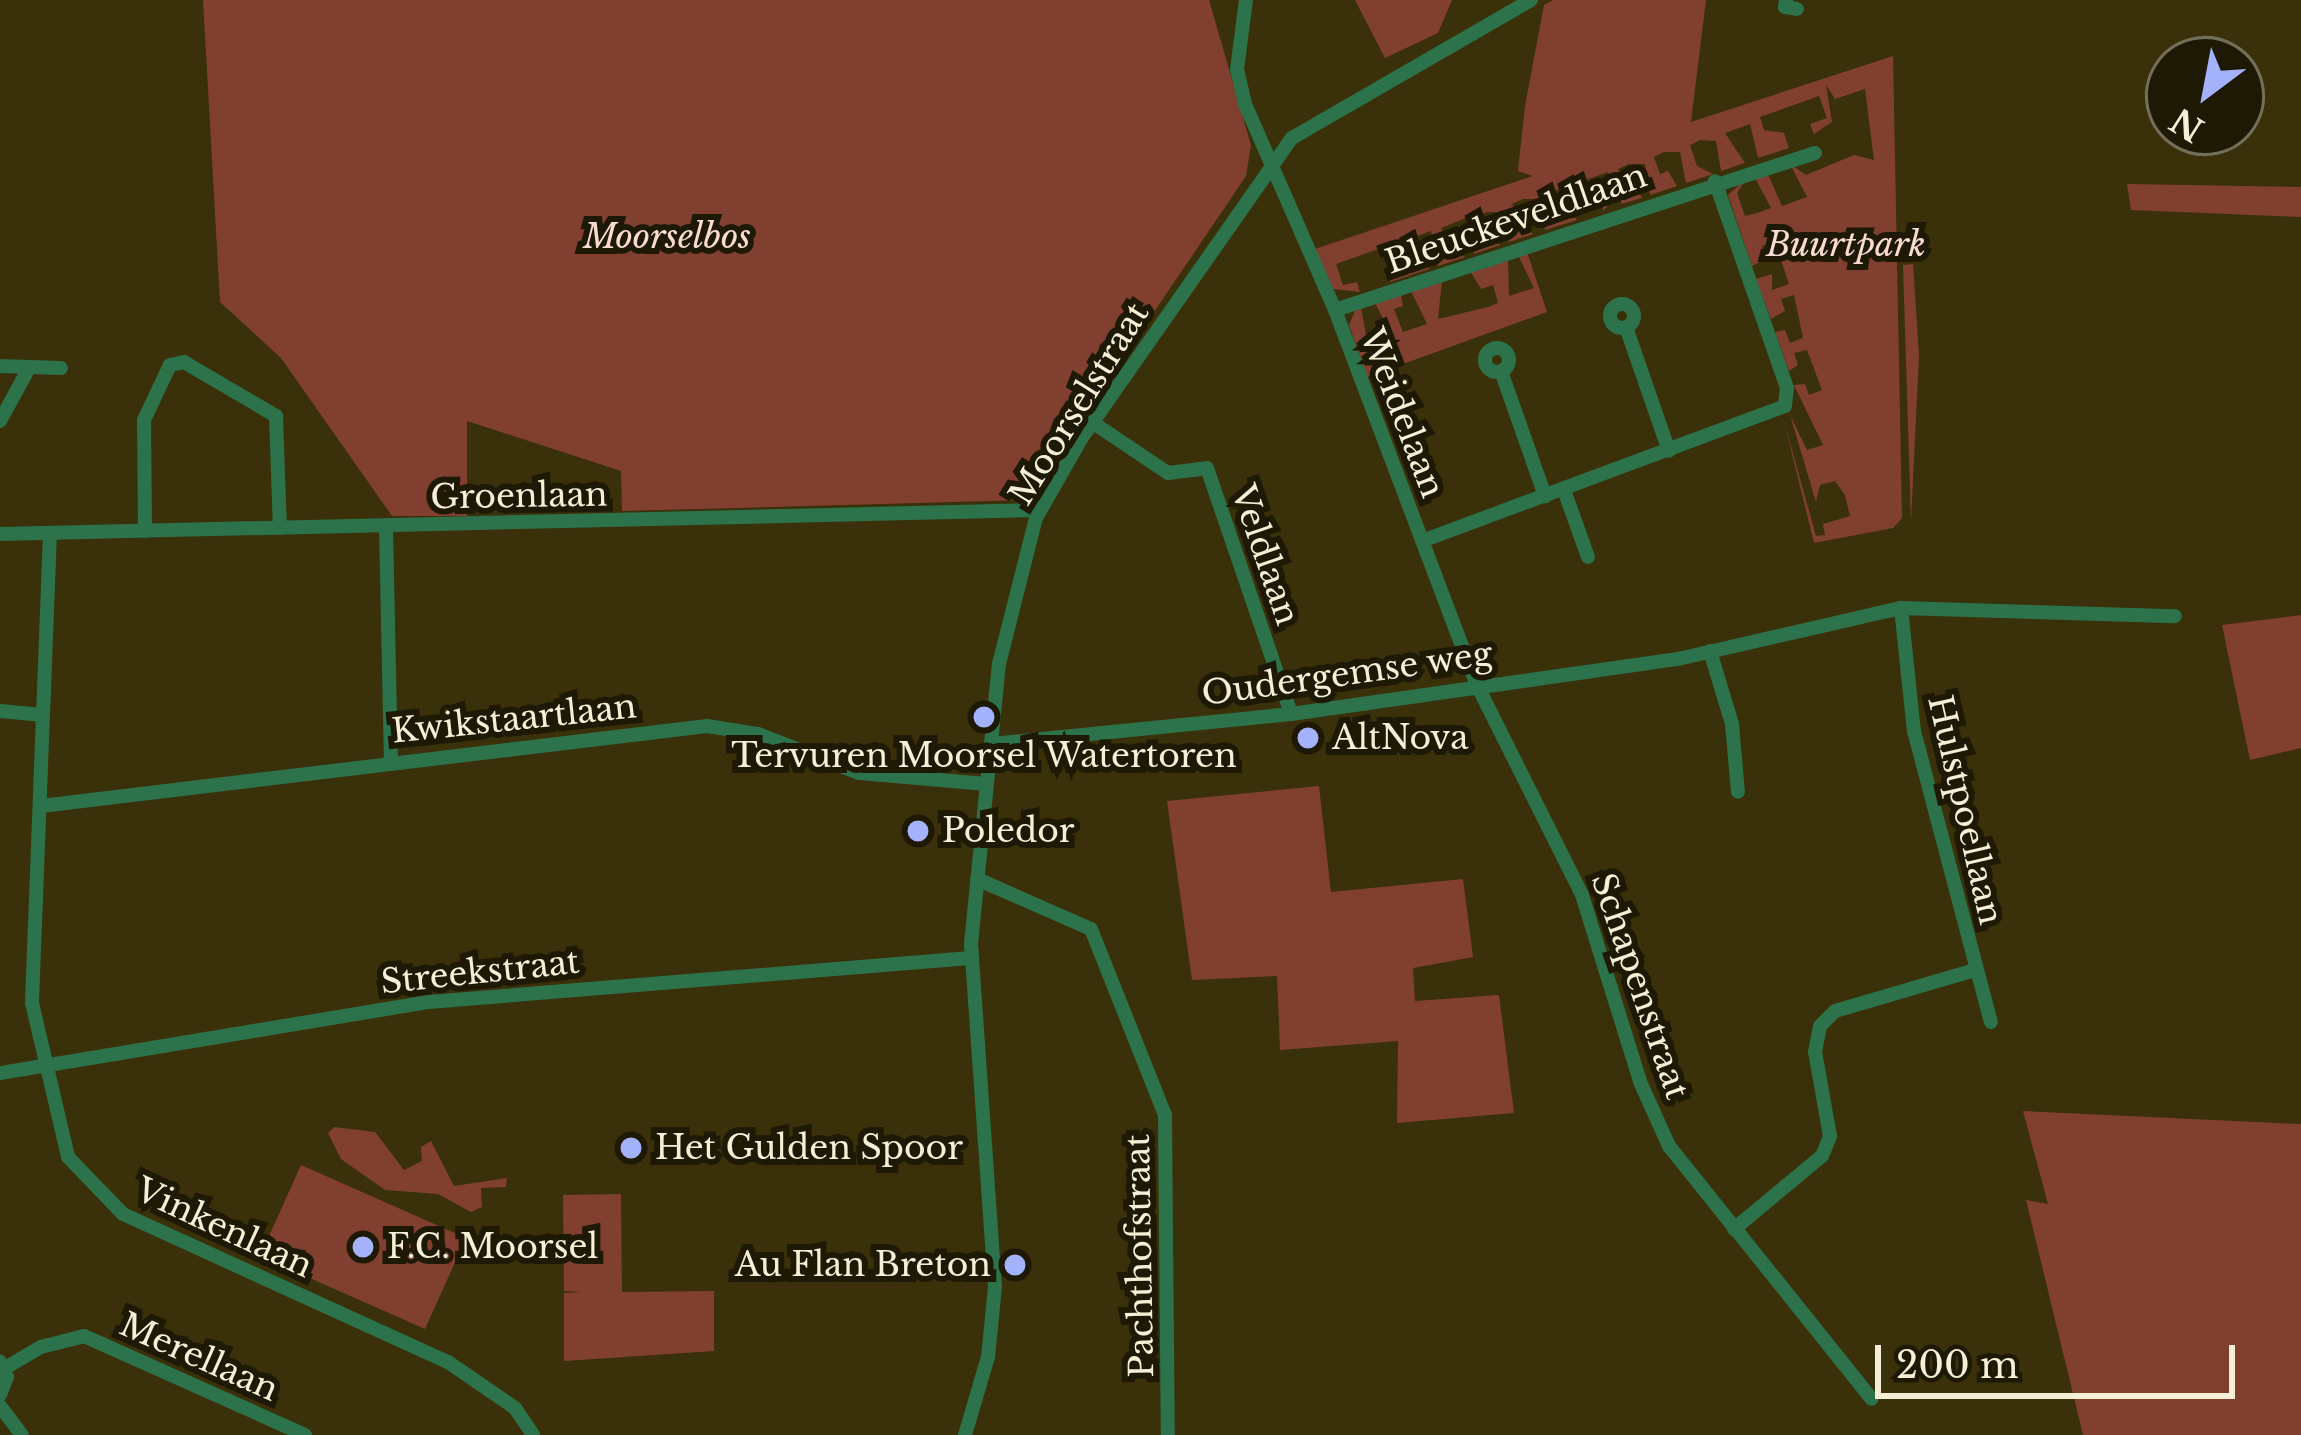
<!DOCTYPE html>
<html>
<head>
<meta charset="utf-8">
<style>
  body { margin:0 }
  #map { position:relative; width:2301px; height:1435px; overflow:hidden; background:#3a3009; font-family:"Libre Baskerville",serif }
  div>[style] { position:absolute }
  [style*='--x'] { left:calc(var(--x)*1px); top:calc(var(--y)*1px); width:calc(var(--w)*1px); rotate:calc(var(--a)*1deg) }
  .green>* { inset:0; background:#81402f }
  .minor>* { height:14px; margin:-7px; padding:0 7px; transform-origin:7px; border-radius:7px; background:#2c724a }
  .minor>.ring { margin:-7px; padding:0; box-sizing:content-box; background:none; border:14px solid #2c724a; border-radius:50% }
  .dots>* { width:33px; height:33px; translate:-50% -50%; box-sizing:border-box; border:6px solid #1e1905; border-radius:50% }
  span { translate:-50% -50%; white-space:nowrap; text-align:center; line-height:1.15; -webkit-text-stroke:12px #1e1905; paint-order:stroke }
  .street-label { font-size:33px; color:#f5efd5 }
  .park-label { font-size:33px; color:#fadbd3; font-style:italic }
  .poi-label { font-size:33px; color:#f5efd5 }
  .left { translate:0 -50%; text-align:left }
  .right { translate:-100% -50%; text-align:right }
  .north { position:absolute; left:2145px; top:36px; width:120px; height:120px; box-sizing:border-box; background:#1e1905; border:3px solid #746f58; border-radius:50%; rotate:212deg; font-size:33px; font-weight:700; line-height:48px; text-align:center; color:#f5efd5 }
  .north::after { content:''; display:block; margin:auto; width:42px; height:54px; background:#a4b2fc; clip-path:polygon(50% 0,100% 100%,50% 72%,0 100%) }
  .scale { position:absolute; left:1875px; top:1345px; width:360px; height:54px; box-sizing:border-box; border:6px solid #f5efd5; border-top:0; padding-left:15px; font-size:36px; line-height:42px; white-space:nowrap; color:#f5efd5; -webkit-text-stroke:9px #1e1905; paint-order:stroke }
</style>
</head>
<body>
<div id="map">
  <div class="green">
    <div style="clip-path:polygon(203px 0,1209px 0,1251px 145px,1246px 176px,1027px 500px,622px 511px,621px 471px,467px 421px,467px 516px,392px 516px,281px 358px,220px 302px)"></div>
    <div style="clip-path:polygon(1355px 0,1452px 0,1438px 33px,1385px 58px)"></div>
    <div style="clip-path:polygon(1553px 0,1706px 0,1691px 122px,1893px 56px,1902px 518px,1893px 528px,1814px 543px,1784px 421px,1816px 536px,1825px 535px,1823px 524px,1850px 516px,1845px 495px,1835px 481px,1820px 485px,1816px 502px,1790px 415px,1807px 450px,1823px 445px,1794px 385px,1805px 384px,1809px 395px,1822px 390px,1807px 350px,1794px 353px,1798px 365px,1789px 371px,1775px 332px,1785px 330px,1790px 343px,1803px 338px,1794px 295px,1781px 299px,1785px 311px,1771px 319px,1756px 279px,1772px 274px,1772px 290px,1789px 284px,1775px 242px,1762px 246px,1766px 259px,1752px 266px,1728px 195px,1746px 179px,1737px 193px,1745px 216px,1757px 213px,1771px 208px,1754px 176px,1767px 172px,1782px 206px,1807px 197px,1790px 164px,1806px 175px,1854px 155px,1874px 160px,1865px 89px,1835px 99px,1826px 85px,1832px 122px,1814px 134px,1810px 124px,1827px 118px,1819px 96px,1760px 117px,1764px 130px,1784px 133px,1789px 148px,1758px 158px,1750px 124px,1725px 133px,1745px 163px,1721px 171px,1716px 141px,1700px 140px,1690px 145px,1697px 166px,1713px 174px,1686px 183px,1680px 152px,1664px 152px,1654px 157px,1660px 174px,1668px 171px,1677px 186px,1650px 195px,1645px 164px,1629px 164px,1618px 169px,1624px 184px,1633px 182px,1642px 198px,1622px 204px,1618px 195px,1603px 211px,1601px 190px,1613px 185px,1608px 172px,1549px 193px,1553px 206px,1565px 202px,1577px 220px,1545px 230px,1539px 199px,1523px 199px,1512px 204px,1533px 234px,1509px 242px,1503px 212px,1487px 212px,1477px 217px,1482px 232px,1491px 230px,1500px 245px,1474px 254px,1466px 218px,1441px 228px,1449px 250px,1465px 257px,1438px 266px,1431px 231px,1405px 240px,1414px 262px,1426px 258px,1429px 269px,1390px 282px,1391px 269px,1402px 264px,1395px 243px,1336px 264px,1343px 285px,1357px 282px,1360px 292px,1333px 289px,1315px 249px,1533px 176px,1518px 171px,1525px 106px,1544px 5px)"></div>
    <div style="clip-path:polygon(2127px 184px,2301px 187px,2301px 217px,2131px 210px)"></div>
    <div style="clip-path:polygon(1527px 252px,1547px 312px,1367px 377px,1349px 325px,1355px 311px,1361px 308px,1368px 345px,1392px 336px,1375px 303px,1401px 294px,1403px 306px,1394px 309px,1403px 332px,1427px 324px,1411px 291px,1442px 281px,1438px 319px,1488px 307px,1498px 303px,1493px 285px,1481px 289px,1470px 271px,1508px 258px,1509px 296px,1534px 288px,1518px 255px)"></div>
    <div style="clip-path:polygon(1913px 264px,1919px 355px,1911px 522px,1903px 265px)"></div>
    <div style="clip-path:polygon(2301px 615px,2301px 748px,2250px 760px,2222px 625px)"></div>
    <div style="clip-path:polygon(1319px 786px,1331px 892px,1463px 879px,1473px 957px,1413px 968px,1415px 1001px,1499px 995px,1514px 1113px,1397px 1123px,1398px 1041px,1280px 1050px,1277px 976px,1192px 980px,1167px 801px)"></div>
    <div style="clip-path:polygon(2023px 1111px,2301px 1124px,2301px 1435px,2083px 1435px,2026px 1200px,2048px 1204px)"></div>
    <div style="clip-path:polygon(334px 1127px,375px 1132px,404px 1170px,422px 1161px,421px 1147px,431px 1141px,454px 1186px,507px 1178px,506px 1187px,481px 1188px,482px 1207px,471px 1212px,438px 1194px,385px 1190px,341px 1159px,328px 1133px)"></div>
    <div style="clip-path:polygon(301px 1165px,466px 1238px,425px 1329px,260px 1256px)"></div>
    <div style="clip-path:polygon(621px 1194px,622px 1292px,714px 1291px,714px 1351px,564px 1361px,564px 1293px,581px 1292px,564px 1291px,563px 1195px)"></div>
  </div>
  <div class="minor">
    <div style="--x:1246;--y:0;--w:70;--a:97.4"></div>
    <div style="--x:1237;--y:69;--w:36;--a:77"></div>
    <div style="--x:1245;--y:104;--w:225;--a:66.4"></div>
    <div style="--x:1335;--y:310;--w:399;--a:69.3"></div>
    <div style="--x:1476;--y:683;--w:237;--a:63.4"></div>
    <div style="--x:1582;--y:895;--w:198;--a:72.7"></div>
    <div style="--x:1641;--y:1084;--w:68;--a:65.7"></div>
    <div style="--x:1669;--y:1146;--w:324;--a:51.3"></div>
    <div style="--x:1786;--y:0;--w:7;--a:98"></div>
    <div style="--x:1785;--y:7;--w:12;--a:9"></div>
    <div class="ring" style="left:1610px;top:304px;width:10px;height:10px"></div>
    <div style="--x:1335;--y:310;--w:505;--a:-18.11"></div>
    <div style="--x:1626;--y:327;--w:131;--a:70.9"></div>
    <div class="ring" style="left:1485px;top:348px;width:10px;height:10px"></div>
    <div style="--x:0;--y:366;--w:61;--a:1.9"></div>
    <div style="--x:1501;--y:371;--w:133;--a:70.6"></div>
    <div style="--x:0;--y:421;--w:60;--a:-61.3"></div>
    <div style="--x:1092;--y:422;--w:92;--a:33.9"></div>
    <div style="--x:1168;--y:473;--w:39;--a:-7"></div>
    <div style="--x:1207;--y:468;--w:260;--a:71.1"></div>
    <div style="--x:1564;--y:490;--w:71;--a:70.3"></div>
    <div style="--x:386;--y:527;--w:233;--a:88.8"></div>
    <div style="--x:145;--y:531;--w:111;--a:-90.5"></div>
    <div style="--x:144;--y:420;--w:61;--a:-64.7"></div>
    <div style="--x:170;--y:365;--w:14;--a:-12"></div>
    <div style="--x:184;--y:362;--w:107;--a:30.4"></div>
    <div style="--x:276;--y:416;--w:112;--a:88"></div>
    <div style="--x:50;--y:533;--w:470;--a:92.2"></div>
    <div style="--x:32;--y:1003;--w:158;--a:76.8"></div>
    <div style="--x:68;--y:1157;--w:79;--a:46"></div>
    <div style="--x:123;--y:1214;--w:357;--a:24.5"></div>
    <div style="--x:448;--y:1362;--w:81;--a:34.5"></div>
    <div style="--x:515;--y:1408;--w:32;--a:56"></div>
    <div style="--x:0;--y:534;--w:1040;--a:-1.32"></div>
    <div style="--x:1422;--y:541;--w:387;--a:-20.4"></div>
    <div style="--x:1785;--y:406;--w:18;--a:-84"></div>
    <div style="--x:1787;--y:388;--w:219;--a:-109.2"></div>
    <div style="--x:1901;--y:608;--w:124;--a:84"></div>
    <div style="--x:1914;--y:731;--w:301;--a:75.2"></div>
    <div style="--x:1710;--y:651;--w:76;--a:73.2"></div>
    <div style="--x:1732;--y:724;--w:68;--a:85"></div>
    <div style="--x:0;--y:711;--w:43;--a:5.3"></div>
    <div style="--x:991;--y:744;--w:301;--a:-5.7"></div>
    <div style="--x:1291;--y:714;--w:391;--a:-8.1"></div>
    <div style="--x:1678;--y:659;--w:229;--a:-12.9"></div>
    <div style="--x:1901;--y:608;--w:274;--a:1.7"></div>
    <div style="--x:41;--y:806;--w:671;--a:-6.85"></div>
    <div style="--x:707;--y:726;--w:52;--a:8.9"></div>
    <div style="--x:758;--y:734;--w:108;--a:21.1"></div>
    <div style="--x:859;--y:773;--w:128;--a:4.9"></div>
    <div style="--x:977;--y:879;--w:124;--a:23.7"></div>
    <div style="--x:1091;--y:929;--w:200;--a:68.3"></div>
    <div style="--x:1165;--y:1115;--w:320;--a:89.5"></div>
    <div style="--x:0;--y:1073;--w:435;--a:-9.4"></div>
    <div style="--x:429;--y:1002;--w:543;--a:-4.65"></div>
    <div style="--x:1734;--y:1229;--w:114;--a:-39.7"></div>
    <div style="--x:1822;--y:1156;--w:22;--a:-68"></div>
    <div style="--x:1830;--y:1136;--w:85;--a:-100.1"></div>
    <div style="--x:1815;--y:1052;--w:26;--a:-79"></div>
    <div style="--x:1820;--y:1026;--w:21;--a:-45"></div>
    <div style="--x:1835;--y:1011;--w:146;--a:-16.3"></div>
    <div style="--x:5;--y:1368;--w:42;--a:-30.3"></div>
    <div style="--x:41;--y:1347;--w:44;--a:-14.3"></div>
    <div style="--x:84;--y:1336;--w:242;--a:24.1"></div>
    <div style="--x:0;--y:1395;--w:19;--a:-69"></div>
    <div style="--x:7;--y:1377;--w:17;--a:-115"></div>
    <div style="--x:0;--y:1406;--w:36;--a:53"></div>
    <div style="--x:965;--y:1435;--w:81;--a:-73.6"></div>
    <div style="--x:988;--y:1357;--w:70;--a:-84.3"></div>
    <div style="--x:995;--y:1287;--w:344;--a:-94"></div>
    <div style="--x:971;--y:944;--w:281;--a:-84.3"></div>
    <div style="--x:999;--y:664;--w:151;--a:-75.8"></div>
    <div style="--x:1036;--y:518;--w:91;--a:-60.3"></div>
    <div style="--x:1081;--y:439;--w:368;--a:-55"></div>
    <div style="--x:1292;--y:138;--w:276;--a:-30"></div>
  </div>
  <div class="dots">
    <div style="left:984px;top:717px;background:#a4b2fc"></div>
    <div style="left:1308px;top:738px;background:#a4b2fc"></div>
    <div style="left:918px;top:831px;background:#a4b2fc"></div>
    <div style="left:631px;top:1148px;background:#a4b2fc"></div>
    <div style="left:363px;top:1247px;background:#a4b2fc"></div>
    <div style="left:1015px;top:1265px;background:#a4b2fc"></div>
  </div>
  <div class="street-label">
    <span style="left:1516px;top:219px;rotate:-19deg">Bleuckeveldlaan</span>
    <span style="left:1079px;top:404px;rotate:-58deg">Moorselstraat</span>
    <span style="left:1402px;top:413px;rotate:69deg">Weidelaan</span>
    <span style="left:519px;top:496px;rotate:-1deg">Groenlaan</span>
    <span style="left:1265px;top:555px;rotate:71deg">Veldlaan</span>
    <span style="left:1347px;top:674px;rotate:-8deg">Oudergemse weg</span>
    <span style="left:514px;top:719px;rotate:-6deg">Kwikstaartlaan</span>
    <span style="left:1965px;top:810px;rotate:77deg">Hulstpoellaan</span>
    <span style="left:480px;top:972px;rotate:-6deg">Streekstraat</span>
    <span style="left:1640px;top:986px;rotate:71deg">Schapenstraat</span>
    <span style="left:224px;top:1228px;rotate:25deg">Vinkenlaan</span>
    <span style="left:1140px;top:1256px;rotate:-91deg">Pachthofstraat</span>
    <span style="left:199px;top:1357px;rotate:24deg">Merellaan</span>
  </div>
  <div class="park-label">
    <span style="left:667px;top:237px">Moorselbos</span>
    <span style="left:1846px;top:245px">Buurtpark</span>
  </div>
  <div class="poi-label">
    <span class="left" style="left:1332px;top:738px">AltNova</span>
    <span style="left:984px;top:756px">Tervuren Moorsel Watertoren</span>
    <span class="left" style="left:942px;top:831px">Poledor</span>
    <span class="left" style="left:655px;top:1148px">Het Gulden Spoor</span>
    <span class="left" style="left:387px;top:1247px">F.C. Moorsel</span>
    <span class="right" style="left:991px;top:1265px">Au Flan Breton</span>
  </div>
  <div class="north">N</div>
  <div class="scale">200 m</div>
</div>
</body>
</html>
